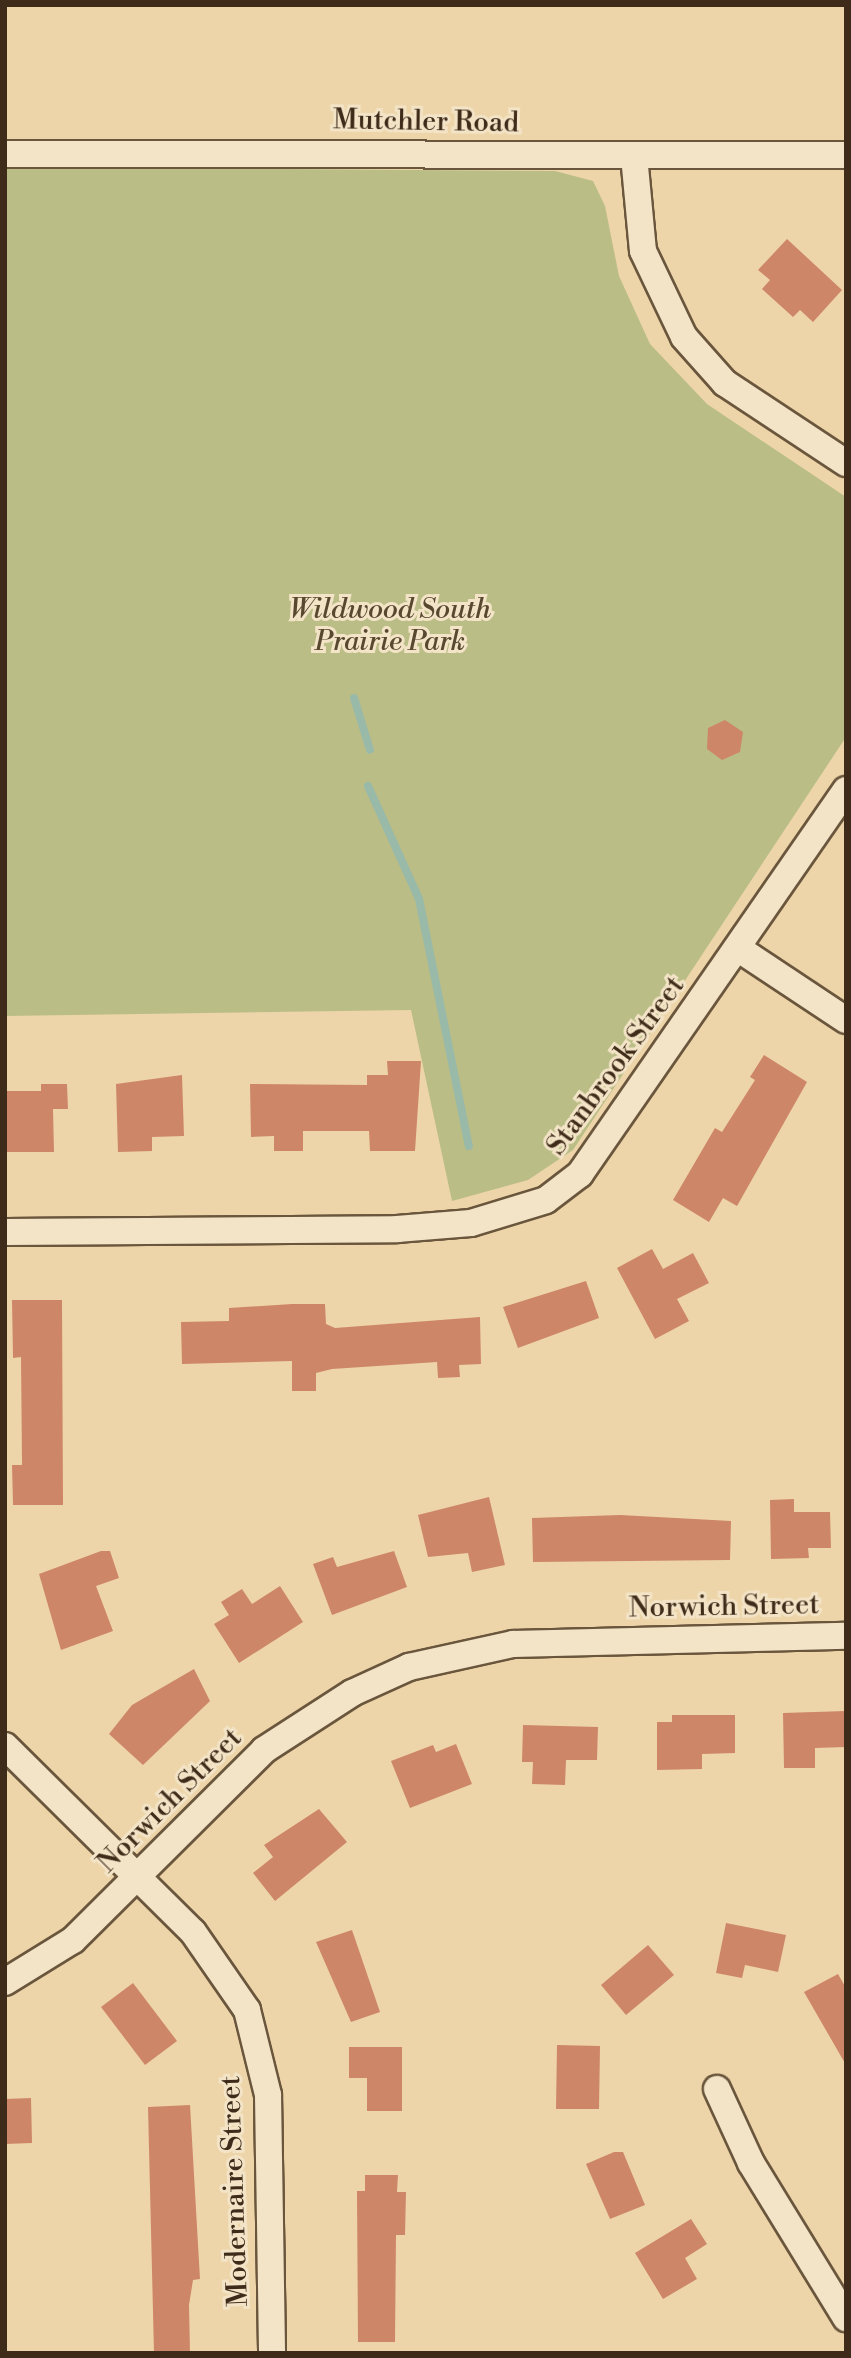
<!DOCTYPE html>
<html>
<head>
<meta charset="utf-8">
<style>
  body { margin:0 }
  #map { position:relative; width:851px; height:2358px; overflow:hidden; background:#edd5a9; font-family:"Libre Bodoni",serif }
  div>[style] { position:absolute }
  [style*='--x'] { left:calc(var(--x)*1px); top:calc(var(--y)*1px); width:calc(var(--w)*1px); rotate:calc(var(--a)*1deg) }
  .green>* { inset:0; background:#babd86 }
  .stream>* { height:8px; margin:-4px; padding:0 4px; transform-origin:4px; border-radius:4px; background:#99b9a9 }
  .building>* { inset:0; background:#ce8668 }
  .roads { filter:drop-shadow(2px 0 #6a563d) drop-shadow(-2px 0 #6a563d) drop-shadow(0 2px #6a563d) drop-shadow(0 -2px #6a563d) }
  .street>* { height:26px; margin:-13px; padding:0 13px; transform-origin:13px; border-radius:13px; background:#f3e4c7 }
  span { translate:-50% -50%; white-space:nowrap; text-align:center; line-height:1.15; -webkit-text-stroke:6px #f3e4c7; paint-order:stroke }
  .street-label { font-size:28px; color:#3f2b19 }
  .park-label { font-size:28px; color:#58482f; font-style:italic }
  .frame { position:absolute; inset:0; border:7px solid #3f2b19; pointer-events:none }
</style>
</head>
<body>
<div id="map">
  <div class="green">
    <div style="clip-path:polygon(5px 167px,555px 171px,593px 181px,605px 206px,619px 276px,650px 344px,707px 404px,846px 497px,846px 737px,573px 1150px,528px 1180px,452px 1201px,411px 1010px,5px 1016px)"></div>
  </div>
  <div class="stream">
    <div style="--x:354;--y:698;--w:54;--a:72.9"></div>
    <div style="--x:368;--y:786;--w:124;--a:65.7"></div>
    <div style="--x:419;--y:899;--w:252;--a:78.6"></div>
  </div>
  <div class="building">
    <div style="clip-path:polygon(787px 239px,842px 290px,813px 322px,800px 310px,793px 317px,762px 289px,770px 280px,758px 270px)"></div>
    <div style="clip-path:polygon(725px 720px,743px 732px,740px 752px,722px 760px,707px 749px,708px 728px)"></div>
    <div style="clip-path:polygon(764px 1055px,807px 1082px,737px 1206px,723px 1198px,709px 1222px,673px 1200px,715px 1128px,722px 1132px,755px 1080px,750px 1077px)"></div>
    <div style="clip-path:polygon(387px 1061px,421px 1061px,415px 1151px,370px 1151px,369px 1131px,303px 1131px,303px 1151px,274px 1151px,274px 1136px,251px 1137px,250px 1084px,367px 1085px,367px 1075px,388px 1075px)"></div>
    <div style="clip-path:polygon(182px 1075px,184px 1136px,152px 1137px,152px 1151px,118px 1152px,116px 1084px)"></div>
    <div style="clip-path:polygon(41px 1084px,67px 1084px,68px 1109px,53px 1109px,54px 1152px,5px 1152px,5px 1091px,41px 1091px)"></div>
    <div style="clip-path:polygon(652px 1249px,663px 1269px,693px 1253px,709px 1283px,677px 1299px,689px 1321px,655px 1339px,617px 1268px)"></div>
    <div style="clip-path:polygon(586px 1281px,599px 1318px,518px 1348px,503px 1307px)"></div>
    <div style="clip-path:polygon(12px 1300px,62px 1300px,63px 1505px,13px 1505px,12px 1465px,22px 1465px,21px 1357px,13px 1358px)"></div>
    <div style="clip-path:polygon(292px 1304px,325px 1304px,326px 1324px,335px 1328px,480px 1317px,481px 1364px,459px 1365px,460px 1377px,438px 1378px,437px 1362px,332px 1369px,316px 1373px,316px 1391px,292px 1391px,292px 1361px,182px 1364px,181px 1322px,229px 1321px,229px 1308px)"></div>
    <div style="clip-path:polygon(489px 1497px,505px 1565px,472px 1572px,468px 1553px,428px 1557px,418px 1515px)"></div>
    <div style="clip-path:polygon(794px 1499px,794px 1512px,830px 1512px,831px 1548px,808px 1548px,809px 1558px,771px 1559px,770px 1500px)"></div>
    <div style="clip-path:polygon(620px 1515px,731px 1521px,730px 1560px,533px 1562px,532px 1518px)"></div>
    <div style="clip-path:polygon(101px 1551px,110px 1551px,119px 1578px,96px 1586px,113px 1631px,61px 1650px,39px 1574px)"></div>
    <div style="clip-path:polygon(394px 1551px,407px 1587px,332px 1615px,313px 1564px,333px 1557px,337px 1567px)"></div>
    <div style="clip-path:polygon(280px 1586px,303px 1622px,239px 1663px,214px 1624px,229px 1615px,221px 1602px,242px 1589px,252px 1604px)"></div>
    <div style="clip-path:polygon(194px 1669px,210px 1701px,143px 1765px,109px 1734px,132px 1705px)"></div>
    <div style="clip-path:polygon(846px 1711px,846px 1747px,815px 1748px,815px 1768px,784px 1768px,783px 1713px)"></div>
    <div style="clip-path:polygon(672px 1715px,735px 1715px,735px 1753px,702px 1754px,702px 1769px,657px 1770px,657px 1722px,672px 1722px)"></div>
    <div style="clip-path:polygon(523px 1725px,598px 1727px,597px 1760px,566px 1760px,565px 1785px,532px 1784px,533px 1762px,522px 1762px)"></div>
    <div style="clip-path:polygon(456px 1744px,472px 1784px,410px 1808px,391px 1761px,433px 1745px,436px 1752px)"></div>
    <div style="clip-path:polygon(319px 1809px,347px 1842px,275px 1901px,253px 1873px,273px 1857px,264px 1845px)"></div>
    <div style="clip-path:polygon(726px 1923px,786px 1935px,778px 1972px,745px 1965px,742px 1978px,716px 1973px)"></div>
    <div style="clip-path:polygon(352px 1930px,380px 2012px,351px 2022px,316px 1942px)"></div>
    <div style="clip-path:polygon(648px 1945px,674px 1975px,626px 2015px,601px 1985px)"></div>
    <div style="clip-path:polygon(838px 1974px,846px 1988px,846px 2065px,804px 1992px)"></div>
    <div style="clip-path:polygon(133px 1983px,177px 2041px,145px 2065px,101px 2007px)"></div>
    <div style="clip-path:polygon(557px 2045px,600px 2046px,599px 2109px,556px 2109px)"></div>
    <div style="clip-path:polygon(349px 2047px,402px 2047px,402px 2111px,367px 2111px,367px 2078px,349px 2078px)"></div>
    <div style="clip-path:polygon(31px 2098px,32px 2143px,5px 2144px,5px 2099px)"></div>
    <div style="clip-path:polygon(190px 2105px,200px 2279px,193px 2280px,189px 2305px,190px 2353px,154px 2353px,148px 2107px)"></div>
    <div style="clip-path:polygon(614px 2152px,623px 2152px,645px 2205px,610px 2219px,586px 2164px)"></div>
    <div style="clip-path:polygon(365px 2175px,398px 2175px,397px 2192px,406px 2192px,405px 2235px,396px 2235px,395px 2342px,358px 2342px,357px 2191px,365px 2191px)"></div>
    <div style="clip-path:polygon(691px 2219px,707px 2244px,685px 2258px,697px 2279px,663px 2299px,635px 2253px)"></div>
  </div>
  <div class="roads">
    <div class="street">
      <div style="--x:5;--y:154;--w:841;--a:0.07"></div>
      <div style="--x:634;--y:156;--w:95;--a:84.6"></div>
      <div style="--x:643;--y:251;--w:95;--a:64.5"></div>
      <div style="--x:684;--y:337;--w:62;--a:48.3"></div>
      <div style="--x:725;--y:383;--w:145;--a:33.5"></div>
      <div style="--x:739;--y:949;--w:128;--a:33.6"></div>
      <div style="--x:5;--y:1232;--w:392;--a:-0.4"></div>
      <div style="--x:397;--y:1229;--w:74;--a:-4.6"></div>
      <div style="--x:471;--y:1223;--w:78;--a:-17"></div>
      <div style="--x:546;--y:1200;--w:43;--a:-37.4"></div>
      <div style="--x:580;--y:1174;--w:467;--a:-55.3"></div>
      <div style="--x:5;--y:1746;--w:264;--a:44.7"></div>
      <div style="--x:193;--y:1932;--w:95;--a:55.3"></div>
      <div style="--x:247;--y:2010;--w:88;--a:76.1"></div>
      <div style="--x:268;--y:2095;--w:258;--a:89.1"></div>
      <div style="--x:5;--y:1982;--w:80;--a:-31.7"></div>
      <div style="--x:73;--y:1940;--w:269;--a:-44.8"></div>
      <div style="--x:264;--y:1750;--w:105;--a:-32.9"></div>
      <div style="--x:352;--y:1693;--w:63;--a:-24.5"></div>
      <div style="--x:409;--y:1667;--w:107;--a:-12.5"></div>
      <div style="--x:513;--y:1644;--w:333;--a:-1.4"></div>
      <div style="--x:717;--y:2089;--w:81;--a:65.3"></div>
      <div style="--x:751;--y:2163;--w:182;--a:58.5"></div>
    </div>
  </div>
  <div class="street-label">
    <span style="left:426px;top:122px;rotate:1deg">Mutchler Road</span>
    <span style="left:616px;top:1066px;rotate:-54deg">Stanbrook Street</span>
    <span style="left:724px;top:1607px;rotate:-1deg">Norwich Street</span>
    <span style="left:170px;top:1801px;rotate:-45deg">Norwich Street</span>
    <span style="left:235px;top:2191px;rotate:-92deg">Modernaire Street</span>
  </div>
  <div class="park-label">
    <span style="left:390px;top:626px">Wildwood South<br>Prairie Park</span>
  </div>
  <div class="frame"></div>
</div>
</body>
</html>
